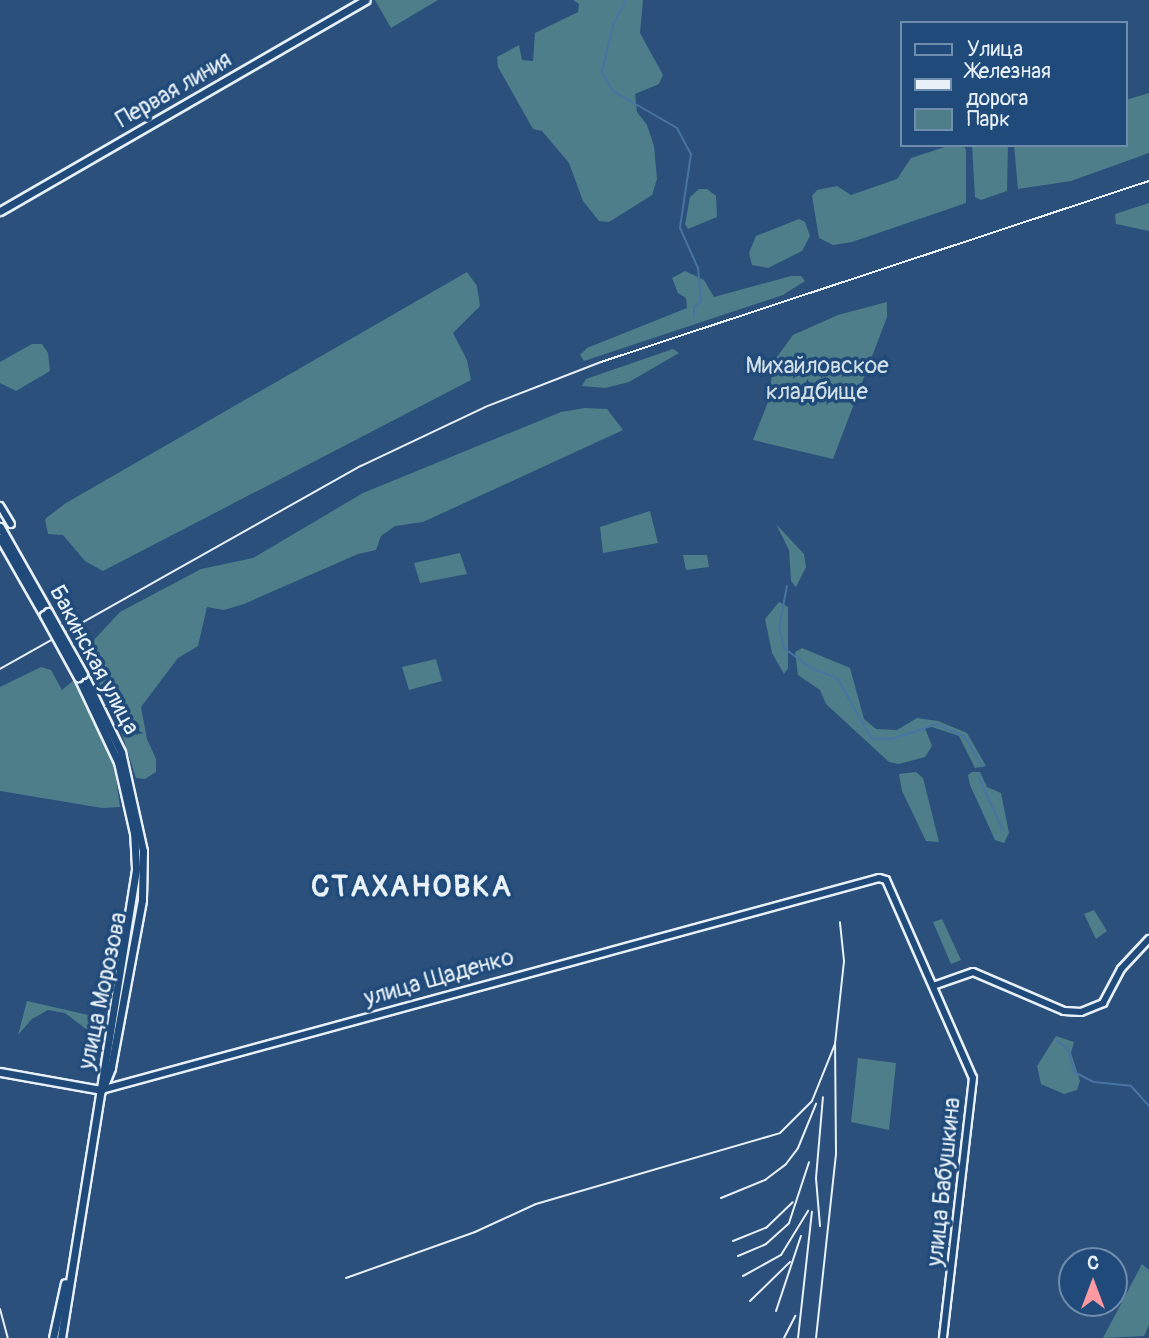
<!DOCTYPE html>
<html>
<head>
<meta charset="utf-8">
<style>
  body { margin:0 }
  #map { position:relative; width:1149px; height:1338px; overflow:hidden; background:#2c507c; font-family:Pangolin,sans-serif }
  div>[style] { position:absolute }
  [style*='--x'] { left:calc(var(--x)*1px); top:calc(var(--y)*1px); width:calc(var(--w)*1px); rotate:calc(var(--a)*1deg) }
  .green>* { inset:0; background:#4d7e89 }
  .stream>* { height:2px; margin:-1px; padding:0 1px; transform-origin:1px; border-radius:1px; background:#4774a3 }
  .roads { filter:drop-shadow(2px 0 #e8f1f8) drop-shadow(-2px 0 #e8f1f8) drop-shadow(0 2px #e8f1f8) drop-shadow(0 -2px #e8f1f8) }
  .tertiary>* { height:6px; margin:-3px; padding:0 3px; transform-origin:3px; border-radius:3px; background:#1f4a7a }
  .secondary>* { height:7px; margin:-3.5px; padding:0 3.5px; transform-origin:3.5px; border-radius:3.5px; background:#1f4a7a }
  .tram>* { height:2px; margin:-1px; padding:0 1px; transform-origin:1px; border-radius:1px; background:#e8f1f8 }
  .rail>* { height:2px; margin:-1px; padding:0 1px; transform-origin:1px; border-radius:1px; background:#e8f1f8 }
  .bridges { filter:drop-shadow(2px 0 #e8f1f8) drop-shadow(-2px 0 #e8f1f8) drop-shadow(0 2px #e8f1f8) drop-shadow(0 -2px #e8f1f8) }
  .secondary-bridge>* { height:7px; margin:-3.5px; padding:0 3.5px; transform-origin:3.5px; border-radius:3.5px; background:#1f4a7a }
  span { translate:-50% -50%; white-space:nowrap; text-align:center; line-height:1.15; -webkit-text-stroke:7px #1f4a7a; paint-order:stroke }
  .street-label { font-size:23px; color:#e8f1f8 }
  .park-label { font-size:23px; color:#d1e0e7 }
  .district-label { font-size:30px; color:#e8f1f8; font-weight:700; letter-spacing:2px }
  .legend { position:absolute; left:900px; top:21px; width:228px; height:126px; box-sizing:border-box; background:#1f4a7a; border:2px solid #6f8dac; margin:0; padding:9px 12px; list-style:none; font-size:21px; color:#e8f1f8 }
  .legend li { display:flex; align-items:center; gap:14px; height:35px }
  .legend b { width:35px; border:2px solid #6f8dac }
  .north { position:absolute; left:1058px; top:1247px; width:70px; height:70px; box-sizing:border-box; background:#1f4a7a; border:2px solid #6f8dac; border-radius:50%; rotate:0deg; font-size:19px; font-weight:700; line-height:28px; text-align:center; color:#e8f1f8 }
  .north::after { content:''; display:block; margin:auto; width:24px; height:32px; background:#ff9aa2; clip-path:polygon(50% 0,100% 100%,50% 72%,0 100%) }
</style>
</head>
<body>
<div id="map">
  <div class="green">
    <div style="clip-path:polygon(375px 0,438px 0,391px 28px)"></div>
    <div style="clip-path:polygon(573px 0,643px 0,640px 33px,663px 75px,659px 84px,635px 94px,637px 112px,647px 125px,654px 146px,657px 179px,652px 195px,609px 222px,599px 221px,583px 201px,569px 163px,542px 131px,533px 129px,498px 67px,497px 57px,519px 45px,522px 60px,533px 61px,535px 33px,578px 12px,579px 4px)"></div>
    <div style="clip-path:polygon(1149px 93px,1149px 153px,1071px 181px,1018px 189px,1014px 145px,1126px 145px,1126px 100px)"></div>
    <div style="clip-path:polygon(951px 145px,963px 145px,966px 150px,966px 203px,852px 242px,833px 245px,819px 238px,812px 196px,817px 190px,837px 186px,851px 195px,897px 179px,911px 158px)"></div>
    <div style="clip-path:polygon(972px 145px,1008px 145px,1007px 191px,981px 200px,975px 197px)"></div>
    <div style="clip-path:polygon(699px 189px,707px 189px,716px 196px,717px 217px,688px 229px,685px 224px,690px 197px)"></div>
    <div style="clip-path:polygon(1149px 203px,1149px 231px,1116px 224px,1115px 214px)"></div>
    <div style="clip-path:polygon(799px 219px,805px 222px,810px 236px,802px 251px,768px 268px,752px 265px,749px 253px,756px 236px)"></div>
    <div style="clip-path:polygon(685px 271px,704px 280px,714px 297px,791px 276px,801px 276px,805px 281px,783px 295px,584px 361px,580px 355px,587px 348px,687px 308px,686px 298px,678px 293px,672px 278px)"></div>
    <div style="clip-path:polygon(467px 272px,477px 286px,480px 306px,453px 333px,467px 360px,471px 380px,103px 571px,85px 561px,63px 535px,48px 534px,45px 519px,66px 503px)"></div>
    <div style="clip-path:polygon(887px 302px,887px 317px,833px 459px,753px 440px,768px 402px,774px 361px,793px 335px,838px 315px)"></div>
    <div style="clip-path:polygon(32px 344px,42px 344px,48px 353px,50px 371px,16px 391px,0 383px,0 362px)"></div>
    <div style="clip-path:polygon(673px 349px,679px 353px,629px 382px,605px 388px,582px 386px,586px 379px)"></div>
    <div style="clip-path:polygon(585px 408px,607px 409px,623px 430px,423px 522px,395px 526px,381px 536px,376px 550px,358px 554px,244px 604px,224px 610px,207px 607px,198px 646px,178px 658px,141px 707px,147px 739px,156px 759px,156px 772px,145px 779px,136px 778px,113px 706px,93px 674px,96px 660px,93px 641px,120px 612px,201px 569px,253px 558px,363px 493px,561px 412px)"></div>
    <div style="clip-path:polygon(650px 511px,658px 543px,603px 553px,600px 527px)"></div>
    <div style="clip-path:polygon(776px 524px,804px 554px,806px 567px,796px 587px,791px 581px,789px 550px)"></div>
    <div style="clip-path:polygon(460px 553px,467px 574px,420px 583px,414px 563px)"></div>
    <div style="clip-path:polygon(683px 555px,707px 555px,709px 567px,686px 570px)"></div>
    <div style="clip-path:polygon(779px 602px,788px 607px,788px 668px,784px 674px,772px 653px,765px 619px)"></div>
    <div style="clip-path:polygon(802px 648px,850px 668px,864px 719px,876px 729px,897px 730px,917px 718px,938px 721px,967px 733px,986px 766px,975px 768px,959px 736px,932px 727px,925px 728px,932px 746px,925px 757px,899px 764px,889px 762px,826px 704px,820px 690px,798px 675px,795px 652px)"></div>
    <div style="clip-path:polygon(436px 659px,442px 681px,409px 690px,402px 667px)"></div>
    <div style="clip-path:polygon(41px 667px,51px 670px,62px 690px,74px 680px,91px 706px,114px 764px,120px 807px,102px 808px,0 791px,0 687px)"></div>
    <div style="clip-path:polygon(916px 772px,923px 778px,939px 842px,926px 841px,902px 791px,899px 774px)"></div>
    <div style="clip-path:polygon(972px 772px,980px 772px,987px 787px,1001px 793px,1009px 833px,1004px 843px,995px 840px,970px 785px,968px 775px)"></div>
    <div style="clip-path:polygon(1094px 910px,1107px 931px,1096px 939px,1084px 914px)"></div>
    <div style="clip-path:polygon(942px 919px,961px 960px,951px 964px,933px 922px)"></div>
    <div style="clip-path:polygon(27px 1001px,97px 1017px,99px 1029px,86px 1029px,65px 1013px,48px 1010px,32px 1019px,18px 1035px)"></div>
    <div style="clip-path:polygon(1056px 1036px,1074px 1042px,1071px 1053px,1080px 1081px,1077px 1090px,1064px 1094px,1041px 1084px,1037px 1066px)"></div>
    <div style="clip-path:polygon(858px 1058px,896px 1063px,889px 1130px,851px 1122px)"></div>
    <div style="clip-path:polygon(1142px 1264px,1149px 1270px,1149px 1325px,1144px 1336px,1103px 1338px)"></div>
  </div>
  <div class="stream">
    <div style="--x:626;--y:0;--w:28;--a:117"></div>
    <div style="--x:613;--y:25;--w:48;--a:103.2"></div>
    <div style="--x:602;--y:72;--w:22;--a:60"></div>
    <div style="--x:613;--y:91;--w:74;--a:30"></div>
    <div style="--x:677;--y:128;--w:30;--a:62"></div>
    <div style="--x:691;--y:154;--w:75;--a:98.5"></div>
    <div style="--x:680;--y:228;--w:44;--a:65.8"></div>
    <div style="--x:698;--y:268;--w:34;--a:85"></div>
    <div style="--x:701;--y:302;--w:9;--a:144"></div>
    <div style="--x:694;--y:307;--w:10;--a:90"></div>
    <div style="--x:787;--y:586;--w:42;--a:101"></div>
    <div style="--x:779;--y:627;--w:22;--a:77"></div>
    <div style="--x:784;--y:648;--w:31;--a:37"></div>
    <div style="--x:809;--y:667;--w:31;--a:22"></div>
    <div style="--x:838;--y:679;--w:68;--a:60.8"></div>
    <div style="--x:871;--y:738;--w:21;--a:3"></div>
    <div style="--x:892;--y:739;--w:47;--a:-18.4"></div>
    <div style="--x:937;--y:724;--w:31;--a:25"></div>
    <div style="--x:965;--y:737;--w:34;--a:60"></div>
    <div style="--x:978;--y:775;--w:61;--a:65.9"></div>
    <div style="--x:1056;--y:1040;--w:15;--a:37"></div>
    <div style="--x:1068;--y:1049;--w:24;--a:75"></div>
    <div style="--x:1074;--y:1072;--w:22;--a:27"></div>
    <div style="--x:1094;--y:1082;--w:37;--a:6"></div>
    <div style="--x:1131;--y:1086;--w:27;--a:48"></div>
  </div>
  <div class="roads">
    <div class="tertiary">
      <div style="--x:0;--y:506;--w:21;--a:59"></div>
      <div style="--x:933;--y:986;--w:42;--a:-19.3"></div>
      <div style="--x:973;--y:972;--w:99;--a:23.2"></div>
      <div style="--x:1064;--y:1011;--w:17;--a:3"></div>
      <div style="--x:1081;--y:1012;--w:24;--a:-22"></div>
      <div style="--x:1103;--y:1003;--w:38;--a:-62"></div>
      <div style="--x:1121;--y:969;--w:41;--a:-47"></div>
      <div style="--x:101;--y:1090;--w:806;--a:-15.24"></div>
      <div style="--x:879;--y:878;--w:7;--a:16"></div>
      <div style="--x:886;--y:880;--w:216;--a:66.3"></div>
      <div style="--x:973;--y:1078;--w:262;--a:96.6"></div>
    </div>
    <div class="secondary">
      <div style="--x:0;--y:211;--w:422;--a:-30"></div>
      <div style="--x:0;--y:527;--w:98;--a:60.5"></div>
      <div style="--x:0;--y:538;--w:89;--a:60.3"></div>
      <div style="--x:83;--y:674;--w:87;--a:64"></div>
      <div style="--x:121;--y:752;--w:101;--a:77.5"></div>
      <div style="--x:143;--y:851;--w:49;--a:91.2"></div>
      <div style="--x:142;--y:900;--w:171;--a:100.5"></div>
      <div style="--x:111;--y:1068;--w:18;--a:112"></div>
      <div style="--x:0;--y:1072;--w:103;--a:10.1"></div>
      <div style="--x:53;--y:1338;--w:56;--a:-77.7"></div>
      <div style="--x:61;--y:1338;--w:476;--a:-80.9"></div>
      <div style="--x:136;--y:868;--w:35;--a:-93"></div>
      <div style="--x:134;--y:833;--w:73;--a:-102.7"></div>
      <div style="--x:118;--y:762;--w:94;--a:-115.2"></div>
    </div>
  </div>
  <div class="tram">
    <div style="--x:0;--y:1309;--w:30;--a:75"></div>
  </div>
  <div class="rail">
    <div style="--x:0;--y:669;--w:414;--a:-29.4"></div>
    <div style="--x:361;--y:466;--w:137;--a:-25.4"></div>
    <div style="--x:485;--y:407;--w:124;--a:-21.2"></div>
    <div style="--x:601;--y:362;--w:577;--a:-18.28"></div>
    <div style="--x:721;--y:1198;--w:48;--a:-22.2"></div>
    <div style="--x:765;--y:1180;--w:26;--a:-37"></div>
    <div style="--x:786;--y:1164;--w:20;--a:-53"></div>
    <div style="--x:798;--y:1148;--w:48;--a:-67.8"></div>
    <div style="--x:820;--y:1226;--w:48;--a:-94.8"></div>
    <div style="--x:816;--y:1178;--w:81;--a:-85.1"></div>
    <div style="--x:733;--y:1241;--w:35;--a:-22"></div>
    <div style="--x:766;--y:1228;--w:37;--a:-44"></div>
    <div style="--x:738;--y:1256;--w:30;--a:-23"></div>
    <div style="--x:766;--y:1244;--w:31;--a:-42"></div>
    <div style="--x:789;--y:1223;--w:64;--a:-71.8"></div>
    <div style="--x:743;--y:1276;--w:43;--a:-28.9"></div>
    <div style="--x:781;--y:1255;--w:52;--a:-58.5"></div>
    <div style="--x:346;--y:1278;--w:137;--a:-19.6"></div>
    <div style="--x:475;--y:1232;--w:67;--a:-24.7"></div>
    <div style="--x:536;--y:1204;--w:254;--a:-16.2"></div>
    <div style="--x:780;--y:1133;--w:45;--a:-45"></div>
    <div style="--x:812;--y:1101;--w:61;--a:-68"></div>
    <div style="--x:750;--y:1301;--w:56;--a:-44.3"></div>
    <div style="--x:776;--y:1311;--w:79;--a:-71.6"></div>
    <div style="--x:784;--y:1338;--w:25;--a:-63"></div>
    <div style="--x:798;--y:1338;--w:127;--a:-83.7"></div>
    <div style="--x:816;--y:1338;--w:186;--a:-83.8"></div>
    <div style="--x:836;--y:1153;--w:109;--a:-90.5"></div>
    <div style="--x:835;--y:1044;--w:83;--a:-83.8"></div>
    <div style="--x:844;--y:961;--w:39;--a:-96"></div>
  </div>
  <div class="bridges">
    <div class="secondary-bridge">
      <div style="--x:48;--y:612;--w:71;--a:60.6"></div>
      <div style="--x:44;--y:615;--w:71;--a:61.3"></div>
    </div>
  </div>
  <div class="street-label">
    <span style="left:174px;top:90px;rotate:-30deg">Первая линия</span>
    <span style="left:94px;top:660px;rotate:62deg">Бакинская улица</span>
    <span style="left:439px;top:978px;rotate:-16deg">улица Щаденко</span>
    <span style="left:103px;top:991px;rotate:-78deg">улица Морозова</span>
    <span style="left:944px;top:1182px;rotate:-84deg">улица Бабушкина</span>
  </div>
  <div class="park-label">
    <span style="left:817px;top:379px">Михайловское<br>кладбище</span>
  </div>
  <div class="district-label">
    <span style="left:412px;top:887px">СТАХАНОВКА</span>
  </div>
  <ul class="legend">
  <li><b style="height:9px;background:#1f4a7a"></b>Улица</li>
  <li><b style="height:9px;background:#e8f1f8"></b>Железная дорога</li>
  <li><b style="height:19px;background:#4d7e89"></b>Парк</li>
  </ul>
  <div class="north">С</div>
</div>
</body>
</html>
